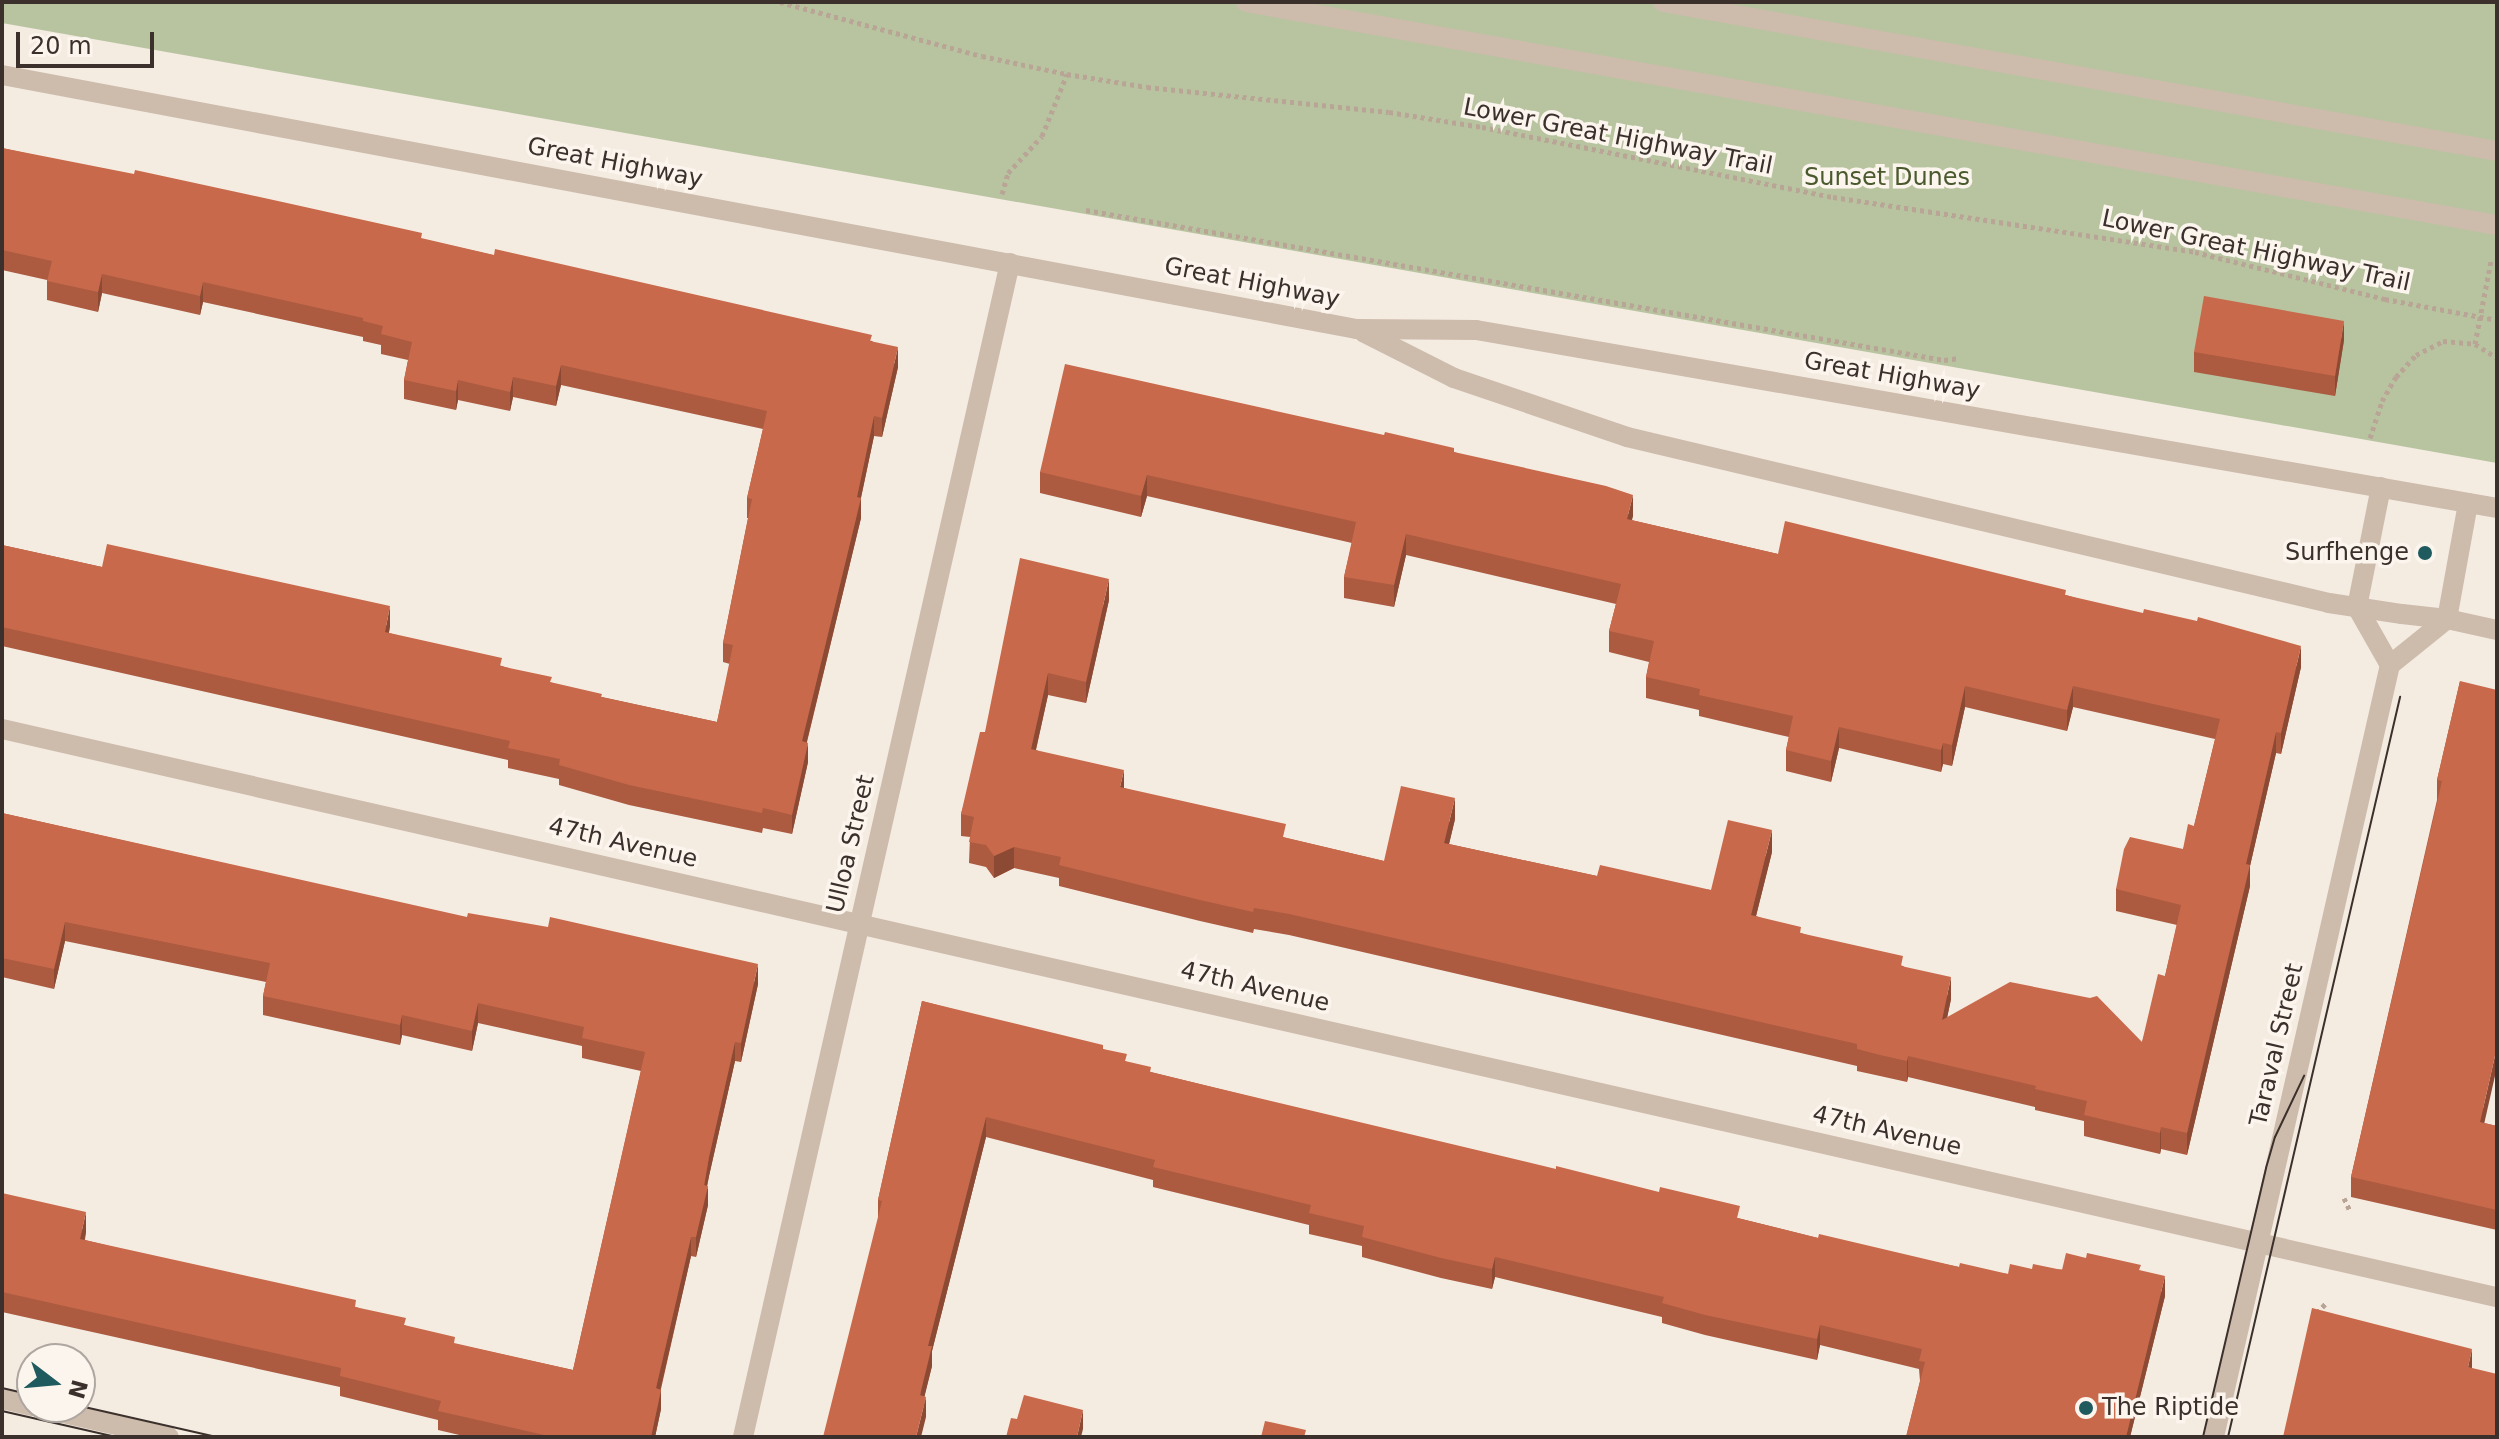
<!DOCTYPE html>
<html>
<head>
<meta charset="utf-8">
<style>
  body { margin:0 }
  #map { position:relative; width:2499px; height:1439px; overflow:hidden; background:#f4ebe1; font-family:"DejaVu Sans",sans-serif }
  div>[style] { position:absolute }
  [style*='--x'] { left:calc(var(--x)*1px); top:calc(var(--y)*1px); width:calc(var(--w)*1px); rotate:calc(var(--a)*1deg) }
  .green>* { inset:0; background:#b8c4a0 }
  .path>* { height:5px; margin-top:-2.5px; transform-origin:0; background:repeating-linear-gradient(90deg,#b9a596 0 4px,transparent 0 8px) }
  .pedestrian>* { height:20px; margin:-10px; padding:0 10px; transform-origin:10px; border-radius:10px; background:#cdbbac }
  .minor>* { height:20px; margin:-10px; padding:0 10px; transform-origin:10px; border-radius:10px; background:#cdbbac }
  .tertiary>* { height:20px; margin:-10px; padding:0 10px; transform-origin:10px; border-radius:10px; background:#cdbbac }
  .tram>* { height:2px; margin:-1px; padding:0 1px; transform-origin:1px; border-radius:1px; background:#3b302b }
  .wall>* { inset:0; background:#ac5a40 }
  .shaded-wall>* { inset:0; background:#8c4a34 }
  .building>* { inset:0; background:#c8694b }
  .dots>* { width:22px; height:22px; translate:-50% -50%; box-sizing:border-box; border:4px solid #fbf5ee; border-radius:50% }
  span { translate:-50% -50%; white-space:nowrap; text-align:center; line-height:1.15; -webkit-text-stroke:7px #fbf5ee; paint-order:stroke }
  .street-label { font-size:24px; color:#3b302b }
  .park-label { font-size:24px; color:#4a5a2e }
  .poi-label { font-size:24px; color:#3b302b }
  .right { translate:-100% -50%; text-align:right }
  .left { translate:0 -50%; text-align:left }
  .frame { position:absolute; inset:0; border:4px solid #3b302b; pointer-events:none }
  .north { position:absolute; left:16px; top:1343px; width:80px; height:80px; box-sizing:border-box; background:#fbf5ee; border:2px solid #aea6a0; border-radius:50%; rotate:106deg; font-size:22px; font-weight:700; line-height:32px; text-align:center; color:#3b302b }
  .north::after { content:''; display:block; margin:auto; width:28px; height:36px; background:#1f5a5e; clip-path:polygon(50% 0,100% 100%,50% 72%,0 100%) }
  .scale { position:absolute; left:16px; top:32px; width:138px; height:36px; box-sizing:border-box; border:4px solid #3b302b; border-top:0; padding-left:10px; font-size:24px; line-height:28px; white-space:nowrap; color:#3b302b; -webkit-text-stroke:6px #fbf5ee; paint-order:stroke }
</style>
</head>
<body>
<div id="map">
  <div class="green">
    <div style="clip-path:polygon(2px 2px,2497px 2px,2497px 463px,2px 23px)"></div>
  </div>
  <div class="path">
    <div style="--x:780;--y:2;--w:209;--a:15"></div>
    <div style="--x:982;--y:56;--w:87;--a:12"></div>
    <div style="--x:1067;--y:74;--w:81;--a:9.2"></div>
    <div style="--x:1147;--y:87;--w:243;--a:5.9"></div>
    <div style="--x:1389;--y:112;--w:94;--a:9.2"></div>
    <div style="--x:1482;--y:127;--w:358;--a:11.3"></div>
    <div style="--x:1833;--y:197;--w:366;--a:8.6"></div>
    <div style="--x:2195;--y:252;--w:196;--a:13.9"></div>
    <div style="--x:2385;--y:299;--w:114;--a:10.6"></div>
    <div style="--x:1002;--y:194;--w:22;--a:-74"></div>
    <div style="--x:1008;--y:173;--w:50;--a:-47.4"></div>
    <div style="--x:1042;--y:136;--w:67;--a:-68"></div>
    <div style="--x:1086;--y:210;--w:871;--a:9.92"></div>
    <div style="--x:1944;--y:360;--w:16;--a:-7"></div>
    <div style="--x:2475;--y:344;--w:85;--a:-79.1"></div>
    <div style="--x:2370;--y:438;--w:39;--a:-72"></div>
    <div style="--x:2382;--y:401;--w:28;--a:-60"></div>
    <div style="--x:2396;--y:377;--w:30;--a:-48"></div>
    <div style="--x:2416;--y:355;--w:30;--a:-27"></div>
    <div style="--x:2443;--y:341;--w:32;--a:5"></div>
    <div style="--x:2475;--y:344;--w:26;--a:32"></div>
    <div style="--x:2344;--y:1198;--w:14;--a:65"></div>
    <div style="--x:2317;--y:1313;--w:15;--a:-48"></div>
  </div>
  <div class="pedestrian">
    <div style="--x:1246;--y:2;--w:1271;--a:10.11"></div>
    <div style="--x:1663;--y:2;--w:847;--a:10.13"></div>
  </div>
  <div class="minor">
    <div style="--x:2402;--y:614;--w:45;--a:6.3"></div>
    <div style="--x:2447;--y:619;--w:51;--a:12.4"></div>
    <div style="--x:2;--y:729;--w:2559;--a:12.83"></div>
    <div style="--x:2;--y:1399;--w:31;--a:13"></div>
    <div style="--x:37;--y:1407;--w:135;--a:12.8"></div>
    <div style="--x:743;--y:1437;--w:1204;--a:-77.19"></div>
  </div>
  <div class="tertiary">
    <div style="--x:2;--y:75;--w:1378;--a:10.62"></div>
    <div style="--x:1356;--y:329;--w:120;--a:0.5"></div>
    <div style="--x:1476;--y:330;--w:1036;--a:9.89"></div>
    <div style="--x:1363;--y:332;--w:102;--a:26.8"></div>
    <div style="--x:1454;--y:378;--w:183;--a:18.8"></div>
    <div style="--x:1627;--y:437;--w:721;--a:13.3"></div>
    <div style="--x:2329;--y:603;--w:74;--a:8.6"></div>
    <div style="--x:2381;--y:487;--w:122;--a:101.3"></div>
    <div style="--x:2357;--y:607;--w:67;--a:60.4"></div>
    <div style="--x:2214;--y:1437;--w:792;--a:-77.16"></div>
    <div style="--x:2390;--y:665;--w:73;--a:-38.9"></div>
    <div style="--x:2447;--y:619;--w:118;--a:-79.7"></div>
  </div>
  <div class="tram">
    <div style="--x:2;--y:1388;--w:31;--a:13"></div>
    <div style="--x:80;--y:1406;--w:140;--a:12.8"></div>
    <div style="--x:2;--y:1411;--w:117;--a:12.8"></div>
    <div style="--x:2203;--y:1437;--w:276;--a:-76.8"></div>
    <div style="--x:2266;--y:1168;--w:32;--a:-74"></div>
    <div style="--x:2275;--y:1137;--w:68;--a:-64.6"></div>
    <div style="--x:2228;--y:1437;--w:760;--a:-76.91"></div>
  </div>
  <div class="wall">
    <div style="clip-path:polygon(2px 148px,422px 239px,872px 341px,898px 367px,882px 437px,874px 436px,861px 498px,861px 518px,807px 742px,808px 762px,792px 834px,763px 828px,762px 833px,629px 805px,559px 785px,559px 779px,508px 768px,508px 760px,2px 646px,2px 545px,102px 567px,390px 626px,389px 633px,502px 666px,552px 683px,602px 697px,717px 722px,730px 664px,723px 662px,723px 643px,748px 518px,747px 518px,747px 498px,763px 429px,561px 385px,556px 406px,513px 397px,510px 411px,458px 400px,456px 410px,404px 399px,404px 380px,408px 360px,381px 354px,381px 345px,363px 341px,363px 337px,203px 302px,200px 315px,102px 293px,98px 312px,47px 300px,47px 280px,2px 270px)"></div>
    <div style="clip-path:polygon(2344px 340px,2335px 396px,2194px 372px,2194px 352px)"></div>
    <div style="clip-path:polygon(1454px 452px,1633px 516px,1631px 520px,1778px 554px,2066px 595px,2301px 667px,2281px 754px,2276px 753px,2250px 866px,2250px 886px,2187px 1155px,2161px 1149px,2160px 1154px,2084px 1136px,2084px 1121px,2035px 1110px,2035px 1107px,1908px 1077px,1907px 1082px,1880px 1076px,1857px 1071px,1857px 1066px,1289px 935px,1254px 929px,1253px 933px,1200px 921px,1059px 886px,1059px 878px,1014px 868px,994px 878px,986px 867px,969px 863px,970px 837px,961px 836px,961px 814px,985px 732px,1109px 600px,1086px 703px,1048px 695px,1036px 750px,1124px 788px,1286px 838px,1384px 861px,1455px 819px,1449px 844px,1597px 876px,1711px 890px,1772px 852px,1756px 916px,1801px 933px,1903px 966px,1951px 999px,1947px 1018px,2142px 1042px,2165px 976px,2177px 925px,2116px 911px,2116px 889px,2183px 849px,2194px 826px,2215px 739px,2073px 707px,2067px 731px,1965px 707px,1952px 766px,1943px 764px,1941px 772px,1839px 748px,1831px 782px,1786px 771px,1786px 750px,1789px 737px,1699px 716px,1699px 710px,1646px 698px,1646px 677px,1649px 662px,1609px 652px,1609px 631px,1616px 604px,1406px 555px,1394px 607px,1344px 598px,1344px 577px,1352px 543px,1147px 496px,1141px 517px,1040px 493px,1040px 472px)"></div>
    <div style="clip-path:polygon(2460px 681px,2484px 1123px,2497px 1126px,2497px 1230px,2351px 1197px,2351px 1177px,2437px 800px,2437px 780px)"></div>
    <div style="clip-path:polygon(2px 813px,758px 984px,741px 1062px,735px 1061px,709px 1176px,707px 1186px,708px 1205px,696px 1257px,691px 1256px,661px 1389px,661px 1409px,655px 1437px,468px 1437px,438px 1430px,438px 1420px,340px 1396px,340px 1387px,2px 1312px,2px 1193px,86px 1232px,85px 1240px,356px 1307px,455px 1344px,573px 1370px,641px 1071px,582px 1058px,582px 1046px,478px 1023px,472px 1051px,402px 1035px,400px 1045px,263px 1015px,263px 996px,266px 982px,65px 941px,54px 989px,2px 977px)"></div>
    <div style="clip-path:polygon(922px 1001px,1103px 1049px,1127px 1062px,1151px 1072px,1818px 1238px,1959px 1267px,2008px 1274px,2032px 1269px,2141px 1271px,2165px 1296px,2130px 1437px,1906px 1437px,1920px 1381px,1919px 1369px,1820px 1345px,1817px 1360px,1705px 1335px,1662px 1323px,1662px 1317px,1495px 1277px,1492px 1289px,1441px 1278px,1362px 1257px,1362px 1246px,1309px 1234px,1309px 1225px,1153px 1187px,1153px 1180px,986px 1137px,932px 1351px,932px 1366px,924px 1397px,926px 1417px,878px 1216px,878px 1200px)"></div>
  </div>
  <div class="shaded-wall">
    <div style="clip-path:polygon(102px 274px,102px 293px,98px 312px,98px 292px)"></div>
    <div style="clip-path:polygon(203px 282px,203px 302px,200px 315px,200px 296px)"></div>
    <div style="clip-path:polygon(2344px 321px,2344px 340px,2335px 396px,2335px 376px)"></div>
    <div style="clip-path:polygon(898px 347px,898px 367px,882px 437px,882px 418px)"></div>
    <div style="clip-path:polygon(561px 365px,561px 385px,556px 406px,556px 386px)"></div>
    <div style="clip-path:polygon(513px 377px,513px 397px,510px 411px,510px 392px)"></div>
    <div style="clip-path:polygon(458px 380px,458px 400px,456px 410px,456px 391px)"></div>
    <div style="clip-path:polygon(874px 416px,874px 436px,857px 516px,857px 497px)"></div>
    <div style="clip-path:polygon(1147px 475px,1147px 496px,1141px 517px,1141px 496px)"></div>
    <div style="clip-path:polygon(1633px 495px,1633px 516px,1627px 541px,1627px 519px)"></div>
    <div style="clip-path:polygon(861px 498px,861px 518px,802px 761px,802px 741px)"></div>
    <div style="clip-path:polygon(1406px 534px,1406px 555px,1394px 607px,1394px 585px)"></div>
    <div style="clip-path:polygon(1109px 579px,1109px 600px,1086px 703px,1086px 682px)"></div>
    <div style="clip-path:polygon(390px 606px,390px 626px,385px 652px,385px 632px)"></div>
    <div style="clip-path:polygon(2301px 646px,2301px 667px,2281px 754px,2281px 733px)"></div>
    <div style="clip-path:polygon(1048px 673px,1048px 695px,1031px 771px,1031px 749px)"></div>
    <div style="clip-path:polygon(1965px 686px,1965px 707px,1952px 766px,1952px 745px)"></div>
    <div style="clip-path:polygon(2073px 686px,2073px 707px,2067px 731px,2067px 710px)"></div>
    <div style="clip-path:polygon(1839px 727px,1839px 748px,1831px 782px,1831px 761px)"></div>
    <div style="clip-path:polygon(2276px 732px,2276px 753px,2250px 866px,2250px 886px,2187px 1155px,2187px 1133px,2246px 864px)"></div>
    <div style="clip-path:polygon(808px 743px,808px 762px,792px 834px,792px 815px)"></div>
    <div style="clip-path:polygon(1943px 743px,1943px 764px,1941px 772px,1941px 750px)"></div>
    <div style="clip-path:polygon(1124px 770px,1124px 792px,1120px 787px)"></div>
    <div style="clip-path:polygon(1455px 798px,1455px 819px,1444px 865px,1444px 843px)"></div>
    <div style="clip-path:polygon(1772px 830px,1772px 852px,1751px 936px,1751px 915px)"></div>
    <div style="clip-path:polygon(1014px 847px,1014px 868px,994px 878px,994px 856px)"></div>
    <div style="clip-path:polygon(65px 922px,65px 941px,54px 989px,54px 969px)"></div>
    <div style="clip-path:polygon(758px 964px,758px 984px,741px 1062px,741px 1043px)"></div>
    <div style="clip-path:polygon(1951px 977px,1951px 999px,1942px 1042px,1942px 1020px)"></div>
    <div style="clip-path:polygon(478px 1003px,478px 1023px,472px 1051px,472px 1031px)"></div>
    <div style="clip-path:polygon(402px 1015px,402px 1035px,400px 1045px,400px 1025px)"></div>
    <div style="clip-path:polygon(735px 1042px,735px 1061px,709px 1176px,705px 1197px,708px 1186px,708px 1205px,696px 1257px,696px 1237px,709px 1157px)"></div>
    <div style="clip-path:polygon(2497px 1047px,2497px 1067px,2480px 1142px,2480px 1122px)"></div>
    <div style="clip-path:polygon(1908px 1056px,1908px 1077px,1907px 1082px,1907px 1061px)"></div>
    <div style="clip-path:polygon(986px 1117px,986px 1137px,932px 1351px,932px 1366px,920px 1415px,920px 1395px,928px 1346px)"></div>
    <div style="clip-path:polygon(2161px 1127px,2161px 1149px,2160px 1154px,2160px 1133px)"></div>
    <div style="clip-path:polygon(86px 1212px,86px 1232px,80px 1258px,80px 1239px)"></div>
    <div style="clip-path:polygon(691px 1237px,691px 1256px,656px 1408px,656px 1388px)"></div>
    <div style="clip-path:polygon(1495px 1257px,1495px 1277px,1492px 1289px,1492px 1269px)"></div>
    <div style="clip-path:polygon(2165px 1276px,2165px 1296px,2130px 1437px,2126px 1437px)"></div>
    <div style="clip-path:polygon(1820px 1325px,1820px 1345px,1817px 1360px,1817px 1339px)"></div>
    <div style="clip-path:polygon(2472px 1349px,2472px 1373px,2468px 1367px)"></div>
    <div style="clip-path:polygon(661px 1390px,661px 1409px,655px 1437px,651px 1437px)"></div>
    <div style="clip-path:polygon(926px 1397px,926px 1417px,921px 1437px,916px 1437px)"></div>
    <div style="clip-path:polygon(1083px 1410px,1083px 1429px,1081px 1437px,1077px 1437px)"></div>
  </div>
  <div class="building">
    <div style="clip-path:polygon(2px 148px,134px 174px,135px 170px,287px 203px,422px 233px,421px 238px,494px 255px,495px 249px,872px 335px,870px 341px,898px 347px,882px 418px,874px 416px,857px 497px,861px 498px,802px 741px,808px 743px,792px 815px,763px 808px,762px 813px,629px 785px,559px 765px,560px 759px,508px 748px,510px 741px,2px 627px,2px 545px,102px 567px,107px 544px,390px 606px,385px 632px,502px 658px,500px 666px,552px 677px,550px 682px,602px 694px,601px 697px,717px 722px,733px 645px,723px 643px,752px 499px,747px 498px,767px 411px,561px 365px,556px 386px,513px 377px,510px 392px,458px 380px,456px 391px,404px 380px,412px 342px,381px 334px,383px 326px,363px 321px,363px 318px,203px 282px,200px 296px,102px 274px,98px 292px,47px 281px,52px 261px,2px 250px)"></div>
    <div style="clip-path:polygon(2204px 296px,2344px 321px,2335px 376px,2194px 352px)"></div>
    <div style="clip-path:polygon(1065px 364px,1384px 435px,1385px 432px,1454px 448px,1454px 452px,1606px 486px,1633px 495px,1627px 519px,1778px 554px,1785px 521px,2066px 590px,2065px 595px,2143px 613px,2144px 609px,2197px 621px,2198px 617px,2301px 646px,2281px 733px,2276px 732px,2246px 864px,2250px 865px,2187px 1133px,2161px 1127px,2160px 1133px,2084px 1115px,2087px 1101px,2035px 1089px,2036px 1086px,1908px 1056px,1907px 1061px,1880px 1055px,1857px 1049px,1857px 1044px,1289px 914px,1254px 908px,1253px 912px,1200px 900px,1059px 865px,1061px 857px,1014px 847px,994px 856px,986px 845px,969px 842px,974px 817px,961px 814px,980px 732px,985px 732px,1020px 558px,1109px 579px,1086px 682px,1048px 673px,1031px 749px,1124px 770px,1120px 787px,1286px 824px,1283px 837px,1384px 861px,1401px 786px,1455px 798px,1444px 843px,1597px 876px,1600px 865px,1711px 890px,1728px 820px,1772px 830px,1751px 915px,1801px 927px,1800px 933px,1903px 956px,1901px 966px,1951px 977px,1942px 1020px,2010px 982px,2090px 998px,2097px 996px,2142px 1042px,2158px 974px,2165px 976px,2181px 905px,2116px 889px,2124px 849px,2130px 837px,2183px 849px,2188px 824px,2194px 826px,2220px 719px,2073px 686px,2067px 710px,1965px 686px,1952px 745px,1943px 743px,1941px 750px,1839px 727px,1831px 761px,1786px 750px,1793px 716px,1699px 695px,1700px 689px,1646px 677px,1654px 641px,1609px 631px,1621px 584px,1406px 534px,1394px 585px,1344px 577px,1356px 522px,1147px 475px,1141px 496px,1040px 472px)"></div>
    <div style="clip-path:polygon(2460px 681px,2497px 690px,2497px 1047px,2480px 1122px,2497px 1126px,2497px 1210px,2351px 1177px,2442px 781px,2437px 780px)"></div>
    <div style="clip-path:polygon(2px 813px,467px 917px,468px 913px,548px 927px,550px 917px,758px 964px,741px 1043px,735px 1042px,709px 1157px,704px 1185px,708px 1186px,696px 1237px,691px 1237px,656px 1388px,661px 1390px,651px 1437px,553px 1437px,438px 1411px,441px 1401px,340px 1376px,341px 1368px,2px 1292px,2px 1193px,86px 1212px,80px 1239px,356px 1300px,355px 1307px,406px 1318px,404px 1325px,455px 1337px,454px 1343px,573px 1370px,645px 1052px,582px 1038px,584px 1027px,478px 1003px,472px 1031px,402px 1015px,400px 1025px,263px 996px,270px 963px,65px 922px,54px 969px,2px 958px)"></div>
    <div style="clip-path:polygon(922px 1001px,1103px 1045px,1103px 1049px,1127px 1054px,1125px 1061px,1151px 1067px,1150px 1072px,1556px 1169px,1556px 1166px,1659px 1192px,1660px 1187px,1740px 1206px,1737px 1218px,1818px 1238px,1819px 1234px,1959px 1267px,1960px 1263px,2008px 1274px,2010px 1264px,2032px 1269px,2033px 1264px,2062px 1270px,2066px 1253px,2086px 1258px,2087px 1253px,2141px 1265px,2139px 1270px,2165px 1276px,2126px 1437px,1906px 1437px,1925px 1362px,1919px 1361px,1922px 1349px,1820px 1325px,1817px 1339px,1705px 1315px,1662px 1303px,1664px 1297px,1495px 1257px,1492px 1269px,1441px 1258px,1362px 1237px,1364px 1226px,1309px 1213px,1311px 1205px,1153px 1167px,1155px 1160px,986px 1117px,928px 1346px,932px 1346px,920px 1395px,926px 1397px,916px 1437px,823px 1437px,882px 1201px,878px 1200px)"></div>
    <div style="clip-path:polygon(2312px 1308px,2472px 1349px,2468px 1367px,2497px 1374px,2497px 1437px,2283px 1437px)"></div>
    <div style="clip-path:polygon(1024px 1395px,1083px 1410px,1077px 1437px,1006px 1437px,1011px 1418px,1017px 1419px)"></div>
    <div style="clip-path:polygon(1265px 1421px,1306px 1430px,1304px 1437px,1261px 1437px)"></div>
  </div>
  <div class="dots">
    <div style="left:2425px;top:553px;background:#1f5a5e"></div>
    <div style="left:2086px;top:1408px;background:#1f5a5e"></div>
  </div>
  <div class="street-label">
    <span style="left:1618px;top:137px;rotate:11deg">Lower Great Highway Trail</span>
    <span style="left:615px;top:163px;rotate:11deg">Great Highway</span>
    <span style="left:2256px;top:251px;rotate:12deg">Lower Great Highway Trail</span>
    <span style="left:1252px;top:283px;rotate:11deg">Great Highway</span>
    <span style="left:1892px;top:376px;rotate:10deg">Great Highway</span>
    <span style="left:623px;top:843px;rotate:13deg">47th Avenue</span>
    <span style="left:851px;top:844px;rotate:-77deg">Ulloa Street</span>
    <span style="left:1255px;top:987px;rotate:13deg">47th Avenue</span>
    <span style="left:2277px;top:1045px;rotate:-77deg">Taraval Street</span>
    <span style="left:1887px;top:1131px;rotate:13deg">47th Avenue</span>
  </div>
  <div class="park-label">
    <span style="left:1887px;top:178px">Sunset Dunes</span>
  </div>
  <div class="poi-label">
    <span class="right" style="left:2409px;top:553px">Surfhenge</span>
    <span class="left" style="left:2102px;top:1408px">The Riptide</span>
  </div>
  <div class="frame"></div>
  <div class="north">N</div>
  <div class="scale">20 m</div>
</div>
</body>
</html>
